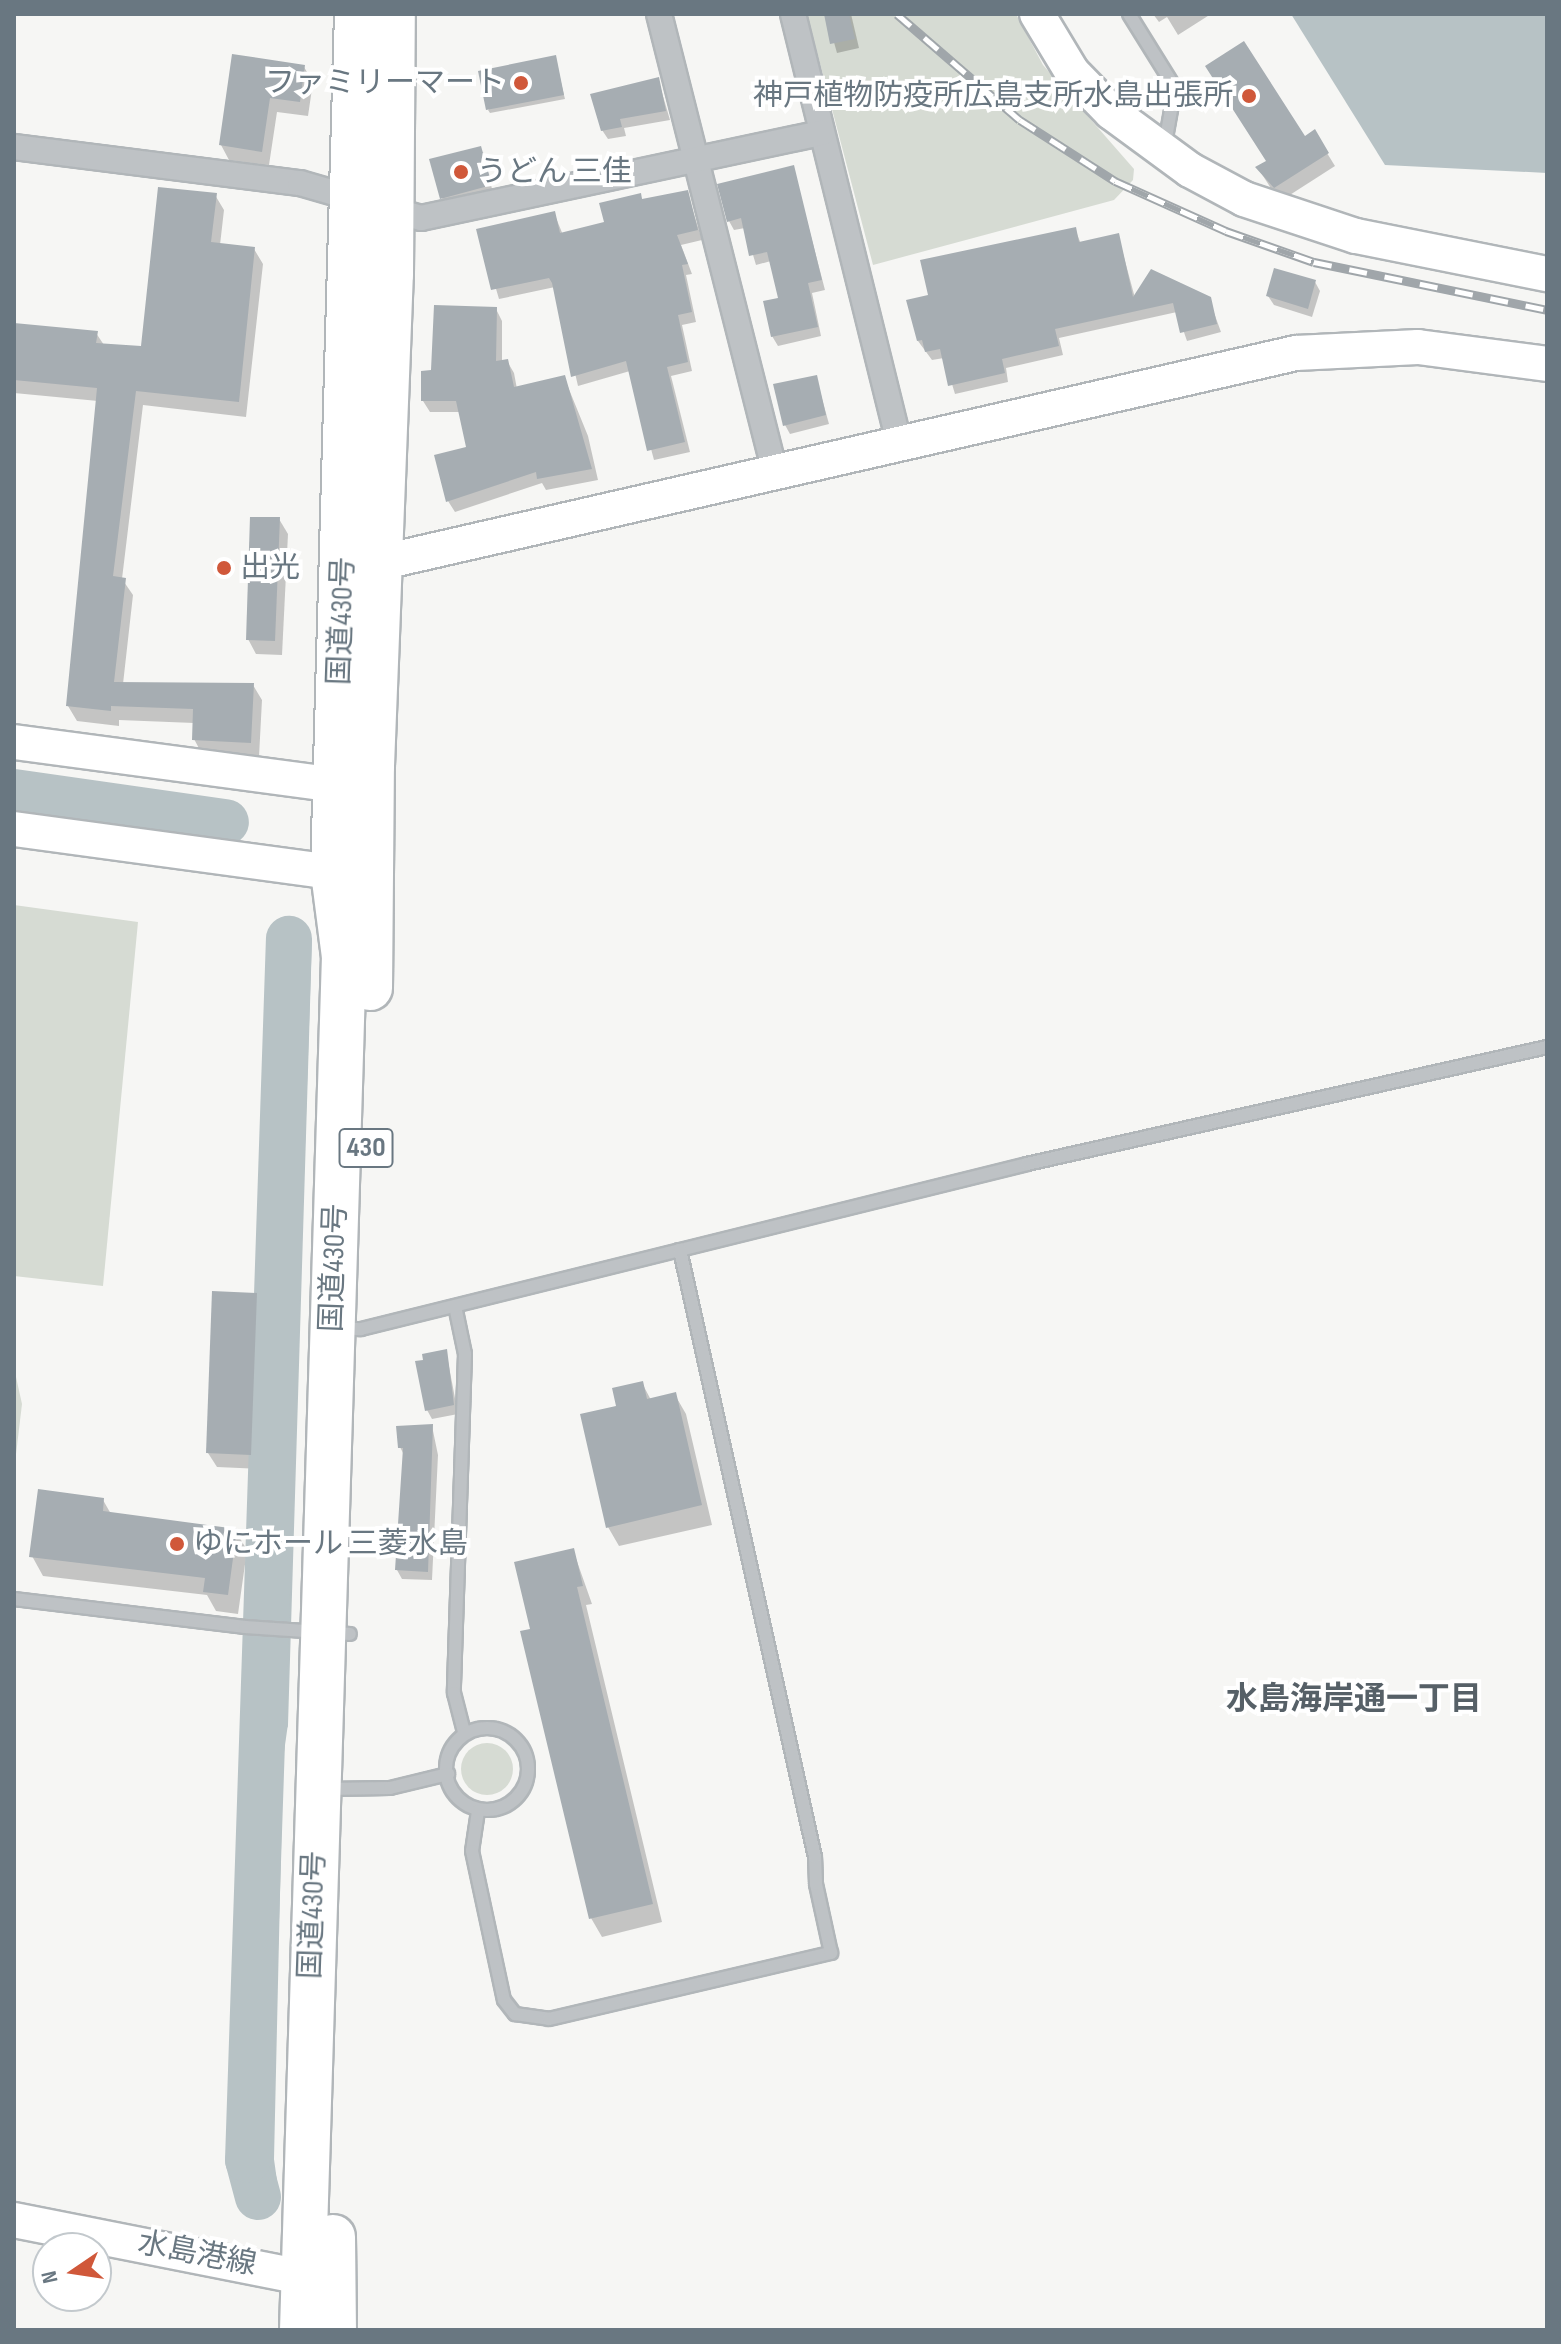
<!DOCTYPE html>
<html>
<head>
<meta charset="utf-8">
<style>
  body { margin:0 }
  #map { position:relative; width:1561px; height:2344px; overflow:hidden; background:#f6f6f4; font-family:"Sofia Sans Condensed","Noto Sans JP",sans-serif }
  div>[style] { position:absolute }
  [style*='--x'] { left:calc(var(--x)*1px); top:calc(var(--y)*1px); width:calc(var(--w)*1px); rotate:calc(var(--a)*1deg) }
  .green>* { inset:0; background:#d6dbd3 }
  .round { border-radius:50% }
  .water>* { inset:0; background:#b7c2c5 }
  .shadow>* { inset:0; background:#0003 }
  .stream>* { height:8px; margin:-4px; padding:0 4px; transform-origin:4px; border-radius:4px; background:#b7c2c5 }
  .river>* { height:46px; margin:-23px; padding:0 23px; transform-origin:23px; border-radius:23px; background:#b7c2c5 }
  .building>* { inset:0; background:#a6adb2 }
  .roads { filter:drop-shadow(2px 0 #b1b6b9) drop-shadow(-2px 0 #b1b6b9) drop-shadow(0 2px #b1b6b9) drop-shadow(0 -2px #b1b6b9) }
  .lane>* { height:12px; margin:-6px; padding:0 6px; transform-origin:6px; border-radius:6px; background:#bec2c5 }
  .lane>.ring { margin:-6px; padding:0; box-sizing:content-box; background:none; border:12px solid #bec2c5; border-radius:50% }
  .street>* { height:24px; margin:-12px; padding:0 12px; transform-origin:12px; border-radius:12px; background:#bec2c5 }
  .secondary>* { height:34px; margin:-17px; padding:0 17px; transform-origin:17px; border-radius:17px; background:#fff }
  .highway>* { height:44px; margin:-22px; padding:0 22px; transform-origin:22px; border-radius:22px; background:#fff }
  .rail>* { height:9px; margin-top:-4.5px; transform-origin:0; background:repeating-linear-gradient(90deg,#fff 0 18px,#a0a6aa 0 36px); box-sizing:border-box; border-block:2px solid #a0a6aa }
  .dots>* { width:22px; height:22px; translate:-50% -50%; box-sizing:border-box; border:4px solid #fff; border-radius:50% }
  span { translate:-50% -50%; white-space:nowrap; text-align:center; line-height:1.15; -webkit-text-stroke:8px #fff; paint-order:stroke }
  .shield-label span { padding:2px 6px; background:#fff; border:2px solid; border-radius:6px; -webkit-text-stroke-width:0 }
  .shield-label { font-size:28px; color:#697781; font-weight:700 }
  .poi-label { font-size:30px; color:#697781 }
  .right { translate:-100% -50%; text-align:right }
  .left { translate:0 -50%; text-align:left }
  .street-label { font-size:30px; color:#697781 }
  .neighbourhood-label { font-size:32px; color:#566067; font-weight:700 }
  .frame { position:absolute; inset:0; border:16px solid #697781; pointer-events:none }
  .north { position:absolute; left:32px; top:2232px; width:80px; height:80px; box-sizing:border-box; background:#fff; border:2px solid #c3c9cd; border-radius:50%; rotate:257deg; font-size:22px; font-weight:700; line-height:32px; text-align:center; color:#697781 }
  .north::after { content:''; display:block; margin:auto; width:28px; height:36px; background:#d0583a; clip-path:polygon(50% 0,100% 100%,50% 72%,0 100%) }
</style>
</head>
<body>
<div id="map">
  <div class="green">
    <div style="clip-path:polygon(807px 14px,1016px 14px,1043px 65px,1134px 169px,1133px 180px,1114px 200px,873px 265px)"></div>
    <div style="clip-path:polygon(14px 905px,138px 922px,103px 1286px,14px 1276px)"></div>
    <div style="clip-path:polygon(14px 1368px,22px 1404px,14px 1471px)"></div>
    <div class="round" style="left:461px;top:1743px;width:52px;height:52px"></div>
  </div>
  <div class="water">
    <div style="clip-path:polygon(1291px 14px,1547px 14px,1547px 173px,1385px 165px)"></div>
  </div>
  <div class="shadow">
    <div style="clip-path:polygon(826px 14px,851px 14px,859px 48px,837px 53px)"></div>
    <div style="clip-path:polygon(1153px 14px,1211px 14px,1178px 35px,1167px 17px,1159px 22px)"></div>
    <div style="clip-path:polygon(234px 57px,304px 67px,313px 82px,308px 116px,277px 112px,269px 165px,229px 160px,221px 145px)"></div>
    <div style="clip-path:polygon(555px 58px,565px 99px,490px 113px,488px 110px)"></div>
    <div style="clip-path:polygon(658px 79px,670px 120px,624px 128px,626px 136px,608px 139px,602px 130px)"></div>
    <div style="clip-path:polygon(1314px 132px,1335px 166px,1282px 200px,1277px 198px,1258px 168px)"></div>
    <div style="clip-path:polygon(483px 152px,492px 189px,444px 202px,442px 198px)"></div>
    <div style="clip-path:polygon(793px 167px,825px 290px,812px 293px,821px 336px,778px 346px,772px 336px,780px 300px,771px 261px,756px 265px,745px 228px,734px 230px,729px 221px)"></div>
    <div style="clip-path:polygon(687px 192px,702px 240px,681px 245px,692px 274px,686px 275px,696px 322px,682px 325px,692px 371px,671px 376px,690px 452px,654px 460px,630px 371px,578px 386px,555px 287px,499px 299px,479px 231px,554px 213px,563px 235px,607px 223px,640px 195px,643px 201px)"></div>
    <div style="clip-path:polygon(215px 195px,224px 210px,220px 245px,254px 249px,263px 264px,246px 417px,143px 405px,122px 579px,133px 595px,123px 684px,253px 685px,262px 700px,259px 757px,202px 754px,194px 739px,194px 723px,119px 720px,119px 726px,77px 721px,68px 706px,98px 401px,14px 393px,14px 325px,96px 333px,104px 345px,143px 348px)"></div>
    <div style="clip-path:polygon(1075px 229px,1081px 244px,1118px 235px,1135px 298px,1209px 299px,1221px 332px,1187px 341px,1177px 312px,1059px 338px,1063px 355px,1006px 368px,1008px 382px,955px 394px,944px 358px,932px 360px,918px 341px,930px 296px)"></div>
    <div style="clip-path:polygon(1315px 282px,1320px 291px,1312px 317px,1274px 305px,1268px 296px)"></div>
    <div style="clip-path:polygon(496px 309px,502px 321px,502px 362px,507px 361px,514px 373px,517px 389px,564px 377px,588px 436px,598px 480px,546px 490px,542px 483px,455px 512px,448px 501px,469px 448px,461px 412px,430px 412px,423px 401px,433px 372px)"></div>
    <div style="clip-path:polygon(816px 377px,829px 424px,790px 434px,785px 425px)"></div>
    <div style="clip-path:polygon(279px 519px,288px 534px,282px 655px,256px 654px,248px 639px)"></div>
    <div style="clip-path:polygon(255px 1295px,264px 1310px,259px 1469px,217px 1467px,208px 1453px)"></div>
    <div style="clip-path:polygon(446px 1351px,458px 1414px,432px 1419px,427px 1410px)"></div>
    <div style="clip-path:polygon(642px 1383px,651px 1400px,675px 1395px,686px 1414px,712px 1525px,619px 1546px,608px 1527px,618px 1408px)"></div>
    <div style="clip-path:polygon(432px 1426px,438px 1455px,432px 1580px,402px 1579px,397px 1570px,404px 1455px,400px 1447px)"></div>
    <div style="clip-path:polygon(103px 1500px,111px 1514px,235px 1530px,247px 1550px,238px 1614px,216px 1611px,207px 1595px,43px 1576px,32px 1556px)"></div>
    <div style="clip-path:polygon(573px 1550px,592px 1604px,586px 1605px,662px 1922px,602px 1937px,591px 1918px)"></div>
  </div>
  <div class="stream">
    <div style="--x:14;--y:777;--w:217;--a:8.5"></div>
    <div style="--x:274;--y:2188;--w:29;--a:-98"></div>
    <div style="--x:270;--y:2159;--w:400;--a:-88.7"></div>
    <div style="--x:279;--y:1759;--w:34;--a:-82"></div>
    <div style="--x:284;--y:1725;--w:785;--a:-88.25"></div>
  </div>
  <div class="river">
    <div style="--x:14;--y:792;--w:214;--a:8.1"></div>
    <div style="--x:258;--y:2197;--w:38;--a:-105"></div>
    <div style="--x:248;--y:2160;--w:1222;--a:-88.08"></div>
  </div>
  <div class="building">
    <div style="clip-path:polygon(824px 14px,849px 14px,855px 39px,830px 44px)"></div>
    <div style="clip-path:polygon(1244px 41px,1305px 136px,1315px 129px,1329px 153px,1274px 188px,1255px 167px,1266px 161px,1205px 66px)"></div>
    <div style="clip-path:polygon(232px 54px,305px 65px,300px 102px,270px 98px,262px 152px,219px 145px)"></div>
    <div style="clip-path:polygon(556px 55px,564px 95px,486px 110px,478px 71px)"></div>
    <div style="clip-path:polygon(659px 77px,666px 111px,620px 119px,622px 127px,601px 131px,590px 94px)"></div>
    <div style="clip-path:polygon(481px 146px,492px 185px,440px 199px,429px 159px)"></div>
    <div style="clip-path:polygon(794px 165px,822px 280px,808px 283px,818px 327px,771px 337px,763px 301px,778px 298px,767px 252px,749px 256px,741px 218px,727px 222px,717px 184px)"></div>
    <div style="clip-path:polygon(158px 187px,217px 193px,211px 242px,255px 247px,239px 402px,136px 391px,113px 576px,126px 578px,114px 682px,254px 683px,251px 743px,192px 740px,193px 709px,111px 706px,111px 711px,66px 706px,97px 388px,14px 380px,14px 323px,98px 331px,96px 343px,141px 346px)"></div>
    <div style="clip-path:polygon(688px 190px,698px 230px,677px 235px,688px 264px,682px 265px,692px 312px,678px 315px,688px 362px,667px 367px,685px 442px,647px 451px,626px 361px,571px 377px,552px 283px,549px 278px,491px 290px,476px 229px,555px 211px,560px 233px,604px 222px,599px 203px,641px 193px,642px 199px)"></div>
    <div style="clip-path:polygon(1076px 227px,1079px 242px,1119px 233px,1133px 297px,1151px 269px,1211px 297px,1217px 324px,1180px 333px,1173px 303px,1055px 329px,1059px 346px,1002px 359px,1005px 373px,948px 386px,940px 349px,925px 352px,922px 340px,917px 341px,906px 300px,928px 295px,920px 260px)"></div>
    <div style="clip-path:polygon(1274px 268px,1316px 280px,1308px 309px,1266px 296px)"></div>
    <div style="clip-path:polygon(434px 305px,497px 307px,496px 361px,508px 359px,514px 387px,565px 375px,592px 469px,537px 479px,536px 472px,446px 502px,434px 455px,466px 447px,456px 401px,421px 401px,421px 371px,431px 370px)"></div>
    <div style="clip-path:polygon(817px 375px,826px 415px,783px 426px,773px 384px)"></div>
    <div style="clip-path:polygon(250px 517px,280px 517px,275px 641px,246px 640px)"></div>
    <div style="clip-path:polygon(212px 1291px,257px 1293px,251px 1455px,206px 1453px)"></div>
    <div style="clip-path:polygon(447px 1349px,454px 1405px,425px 1411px,415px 1361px,423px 1360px,422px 1354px)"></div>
    <div style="clip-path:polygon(643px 1381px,647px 1399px,676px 1392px,702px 1505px,606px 1528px,580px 1414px,616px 1406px,612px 1388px)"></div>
    <div style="clip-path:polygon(433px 1424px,428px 1572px,395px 1570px,403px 1448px,398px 1448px,396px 1426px)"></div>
    <div style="clip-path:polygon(38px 1489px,104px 1498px,103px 1511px,237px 1529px,228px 1595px,203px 1592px,205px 1578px,29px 1557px)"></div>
    <div style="clip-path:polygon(574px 1548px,583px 1586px,577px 1587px,653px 1904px,589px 1919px,520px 1631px,530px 1629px,514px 1562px)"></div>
  </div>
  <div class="roads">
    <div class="lane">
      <div style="--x:1129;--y:14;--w:87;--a:58.1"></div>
      <div style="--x:1175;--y:88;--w:62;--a:100.2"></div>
      <div style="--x:455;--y:1306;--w:49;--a:78.2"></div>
      <div style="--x:465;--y:1354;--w:339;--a:91.9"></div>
      <div style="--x:454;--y:1693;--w:40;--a:75.6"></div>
      <div style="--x:339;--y:1328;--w:22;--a:3"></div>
      <div style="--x:361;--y:1329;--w:686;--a:-13.91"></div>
      <div style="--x:1027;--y:1164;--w:533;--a:-12.68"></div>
      <div style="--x:14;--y:1599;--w:233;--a:6.9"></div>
      <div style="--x:245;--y:1627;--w:105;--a:3.8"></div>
      <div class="ring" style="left:446px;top:1728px;width:70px;height:70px"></div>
      <div style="--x:325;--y:1789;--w:65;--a:-0.9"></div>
      <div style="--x:390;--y:1788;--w:60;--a:-13.6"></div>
      <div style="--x:478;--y:1811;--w:40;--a:98.5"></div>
      <div style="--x:472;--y:1851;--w:152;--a:77.9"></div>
      <div style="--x:504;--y:2000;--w:18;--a:52"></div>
      <div style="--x:515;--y:2014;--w:34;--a:8"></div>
      <div style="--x:549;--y:2019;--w:290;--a:-13.2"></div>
      <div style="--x:831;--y:1953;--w:71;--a:-102.3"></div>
      <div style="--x:816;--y:1884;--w:27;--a:-92"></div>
      <div style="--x:815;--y:1857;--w:622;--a:-102.54"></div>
    </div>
    <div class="street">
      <div style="--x:659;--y:14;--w:473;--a:75.8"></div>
      <div style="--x:793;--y:14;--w:441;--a:76.1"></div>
      <div style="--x:14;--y:147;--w:288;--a:7.2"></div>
      <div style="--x:300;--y:183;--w:126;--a:16.1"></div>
      <div style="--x:421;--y:218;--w:410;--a:-12"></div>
    </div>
    <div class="secondary">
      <div style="--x:1037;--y:14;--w:68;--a:58.9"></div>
      <div style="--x:1072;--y:72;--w:56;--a:45.7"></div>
      <div style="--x:1111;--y:112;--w:98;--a:36.3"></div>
      <div style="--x:1190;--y:170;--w:61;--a:28.2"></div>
      <div style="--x:1244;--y:199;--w:118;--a:18.3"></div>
      <div style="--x:1356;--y:236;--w:195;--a:11.3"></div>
      <div style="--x:357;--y:568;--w:963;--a:-12.9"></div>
      <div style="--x:1296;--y:353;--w:122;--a:-2.8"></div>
      <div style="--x:1418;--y:347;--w:130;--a:7.5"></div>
      <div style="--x:14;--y:742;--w:347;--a:7.6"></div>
      <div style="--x:14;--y:829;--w:344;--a:7.7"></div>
      <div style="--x:14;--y:2220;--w:319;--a:11.2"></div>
    </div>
    <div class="highway">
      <div style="--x:370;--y:988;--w:222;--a:-89.5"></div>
      <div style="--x:372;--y:766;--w:492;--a:-87.8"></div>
      <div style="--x:391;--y:274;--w:260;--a:-89.6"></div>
      <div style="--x:333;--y:2237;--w:93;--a:89.4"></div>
      <div style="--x:302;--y:2330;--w:1374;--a:-88.25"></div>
      <div style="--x:344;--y:957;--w:86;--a:-97.4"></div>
      <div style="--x:333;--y:872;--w:858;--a:-88.4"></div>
    </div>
  </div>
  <div class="rail">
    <div style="--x:897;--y:14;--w:162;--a:40.8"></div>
    <div style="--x:1020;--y:120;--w:113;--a:32.7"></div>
    <div style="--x:1115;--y:181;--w:122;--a:24.2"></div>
    <div style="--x:1226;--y:231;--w:93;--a:19.4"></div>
    <div style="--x:1314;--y:262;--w:238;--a:11.6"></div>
  </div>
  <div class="dots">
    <div style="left:521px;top:83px;background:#d0583a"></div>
    <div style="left:1249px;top:96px;background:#d0583a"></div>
    <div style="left:461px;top:172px;background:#d0583a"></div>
    <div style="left:224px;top:568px;background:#d0583a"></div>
    <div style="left:177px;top:1544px;background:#d0583a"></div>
  </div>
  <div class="shield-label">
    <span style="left:366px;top:1148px">430</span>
  </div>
  <div class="poi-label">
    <span class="right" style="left:505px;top:83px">ファミリーマート</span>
    <span class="right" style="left:1233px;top:96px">神戸植物防疫所広島支所水島出張所</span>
    <span class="left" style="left:477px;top:172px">うどん 三佳</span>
    <span class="left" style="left:240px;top:568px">出光</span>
    <span class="left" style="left:193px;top:1544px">ゆにホール 三菱水島</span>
  </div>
  <div class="street-label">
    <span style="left:342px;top:621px;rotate:-88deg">国道430号</span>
    <span style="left:334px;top:1268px;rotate:-88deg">国道430号</span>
    <span style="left:313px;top:1915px;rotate:-88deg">国道430号</span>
    <span style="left:197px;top:2254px;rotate:11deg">水島港線</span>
  </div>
  <div class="neighbourhood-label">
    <span style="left:1354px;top:1700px">水島海岸通一丁目</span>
  </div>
  <div class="frame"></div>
  <div class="north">N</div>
</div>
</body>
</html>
